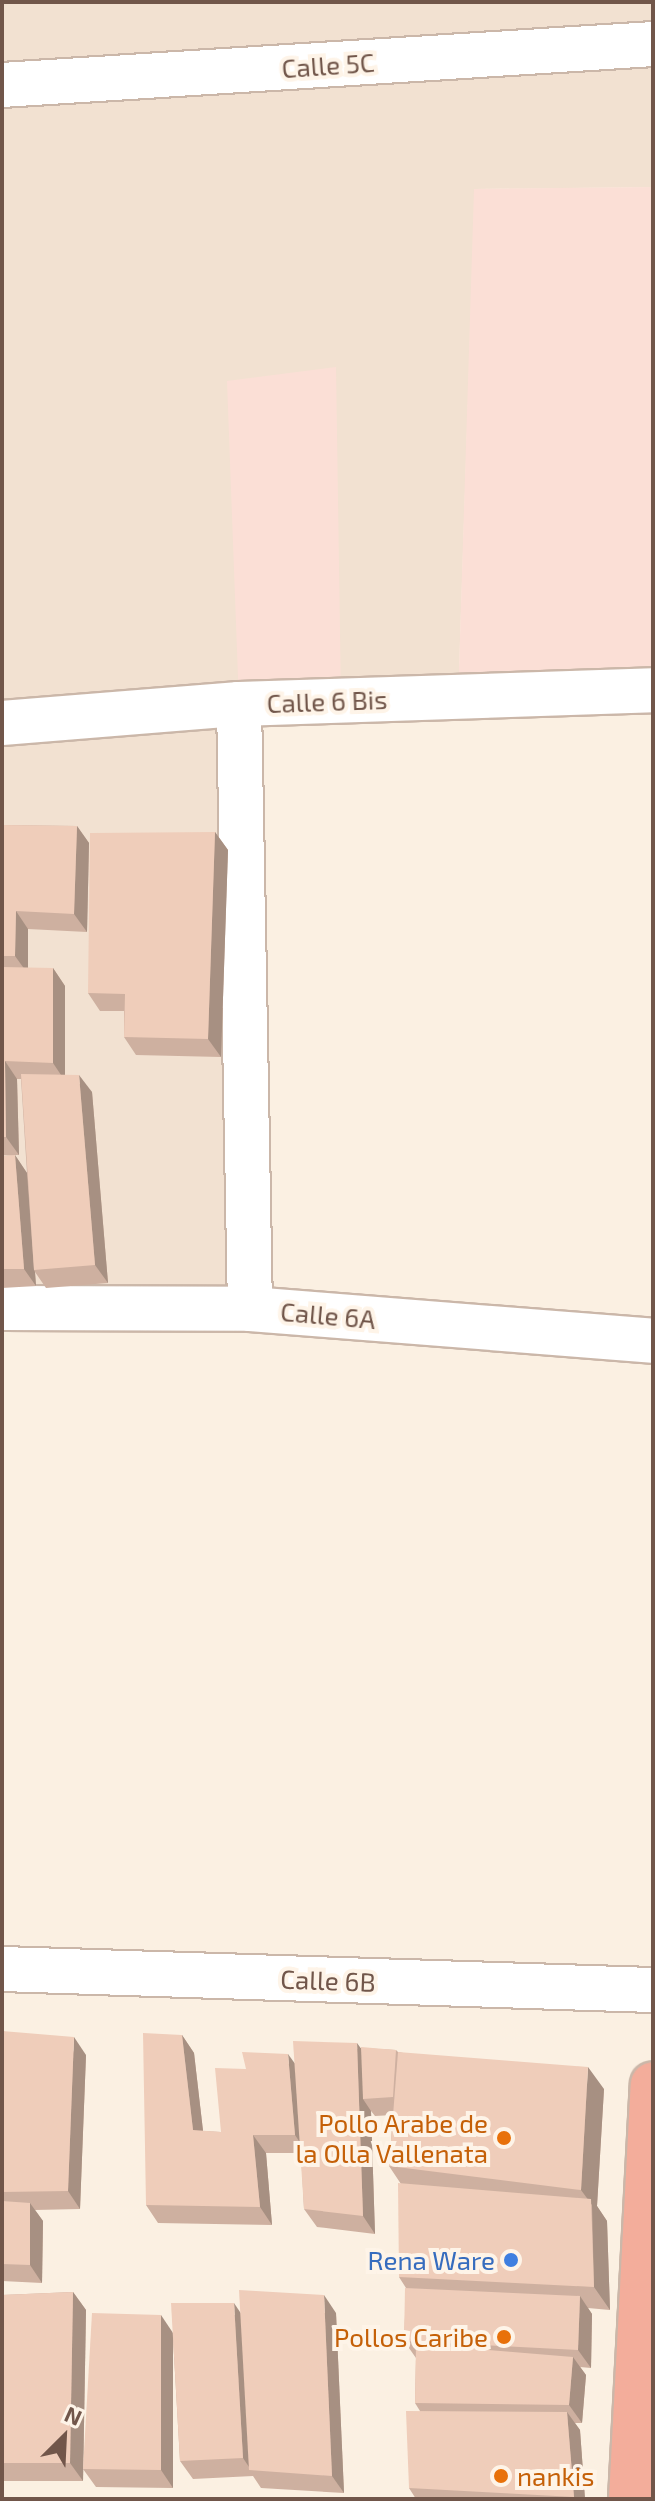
<!DOCTYPE html>
<html>
<head>
<meta charset="utf-8">
<style>
  body { margin:0 }
  #map { position:relative; width:655px; height:2501px; overflow:hidden; background:#fbf0e2; font-family:"Exo 2",sans-serif }
  div>[style] { position:absolute }
  [style*='--x'] { left:calc(var(--x)*1px); top:calc(var(--y)*1px); width:calc(var(--w)*1px); rotate:calc(var(--a)*1deg) }
  .residential>* { inset:0; background:#f2e1d1 }
  .commercial>* { inset:0; background:#fbdfd6 }
  .roads { filter:drop-shadow(2px 0 #cbb7a9) drop-shadow(-2px 0 #cbb7a9) drop-shadow(0 2px #cbb7a9) drop-shadow(0 -2px #cbb7a9) }
  .street>* { height:44px; margin:-22px; padding:0 22px; transform-origin:22px; border-radius:22px; background:#fff }
  .highway>* { height:44px; margin:-22px; padding:0 22px; transform-origin:22px; border-radius:22px; background:#f3ad9b }
  .wall>* { inset:0; background:#ceb0a0 }
  .shaded-wall>* { inset:0; background:#a79082 }
  .building>* { inset:0; background:#efcdba }
  .dots>* { width:22px; height:22px; translate:-50% -50%; box-sizing:border-box; border:4px solid #fef4e8; border-radius:50% }
  span { translate:-50% -50%; white-space:nowrap; text-align:center; line-height:1.15; -webkit-text-stroke:8px #fef4e8; paint-order:stroke }
  .street-label { font-size:26px; color:#71564a }
  .food-label { font-size:26px; color:#c56008 }
  .right { translate:-100% -50%; text-align:right }
  .left { translate:0 -50%; text-align:left }
  .shop-label { font-size:26px; color:#366cbe }
  .frame { position:absolute; inset:0; border:4px solid #71564a; pointer-events:none }
  .north { position:absolute; left:24px; top:2397px; width:80px; height:80px; -webkit-text-stroke:6px #fef4e8; paint-order:stroke; rotate:24deg; font-size:22px; font-weight:700; line-height:32px; text-align:center; color:#71564a }
  .north::after { content:''; display:block; margin:auto; width:28px; height:36px; background:#71564a; clip-path:polygon(50% 0,100% 100%,50% 72%,0 100%) }
</style>
</head>
<body>
<div id="map">
  <div class="residential">
    <div style="clip-path:polygon(2px 2px,653px 2px,653px 187px,475px 189px,458px 702px,239px 704px,250px 1309px,2px 1311px)"></div>
  </div>
  <div class="commercial">
    <div style="clip-path:polygon(653px 187px,653px 692px,458px 702px,474px 189px)"></div>
    <div style="clip-path:polygon(336px 367px,341px 698px,239px 704px,227px 381px)"></div>
  </div>
  <div class="roads">
    <div class="street">
      <div style="--x:2;--y:85;--w:652;--a:-3.6"></div>
      <div style="--x:239;--y:704;--w:605;--a:88.96"></div>
      <div style="--x:2;--y:723;--w:238;--a:-4.6"></div>
      <div style="--x:239;--y:704;--w:414;--a:-1.9"></div>
      <div style="--x:2;--y:1308;--w:248;--a:0.2"></div>
      <div style="--x:250;--y:1309;--w:404;--a:4.5"></div>
      <div style="--x:2;--y:1969;--w:651;--a:1.85"></div>
    </div>
    <div class="highway">
      <div style="--x:631;--y:2499;--w:415;--a:-87"></div>
    </div>
  </div>
  <div class="wall">
    <div style="clip-path:polygon(2px 825px,77px 826px,89px 843px,87px 932px,28px 929px,28px 968px,53px 968px,65px 986px,65px 1075px,92px 1092px,108px 1283px,46px 1288px,35px 1272px,36px 1286px,2px 1288px,2px 1156px,15px 1155px,27px 1173px,21px 1079px,17px 1079px,19px 1155px,2px 1155px)"></div>
    <div style="clip-path:polygon(215px 832px,228px 850px,221px 1057px,136px 1055px,124px 1037px,124px 1011px,100px 1011px,88px 993px)"></div>
    <div style="clip-path:polygon(2px 2031px,86px 2055px,80px 2209px,35px 2210px,43px 2221px,42px 2283px,2px 2281px)"></div>
    <div style="clip-path:polygon(182px 2035px,194px 2053px,203px 2131px,221px 2132px,246px 2069px,295px 2063px,361px 2048px,396px 2050px,398px 2052px,604px 2089px,597px 2206px,607px 2221px,610px 2310px,588px 2308px,592px 2314px,591px 2368px,580px 2367px,586px 2375px,582px 2423px,575px 2423px,580px 2430px,585px 2499px,416px 2499px,409px 2488px,420px 2411px,415px 2403px,416px 2358px,404px 2341px,406px 2288px,399px 2277px,401px 2184px,389px 2166px,393px 2115px,375px 2116px,371px 2111px,375px 2234px,317px 2227px,304px 2209px,301px 2153px,266px 2153px,272px 2225px,158px 2223px,146px 2205px)"></div>
    <div style="clip-path:polygon(73px 2292px,86px 2310px,83px 2481px,2px 2481px,2px 2295px)"></div>
    <div style="clip-path:polygon(241px 2313px,336px 2313px,344px 2493px,261px 2488px,253px 2476px,193px 2479px,180px 2461px,173px 2338px,173px 2488px,96px 2487px,83px 2469px,173px 2333px)"></div>
  </div>
  <div class="shaded-wall">
    <div style="clip-path:polygon(77px 826px,89px 843px,87px 932px,74px 914px)"></div>
    <div style="clip-path:polygon(215px 832px,228px 850px,221px 1057px,208px 1039px)"></div>
    <div style="clip-path:polygon(16px 911px,28px 929px,28px 974px,15px 956px)"></div>
    <div style="clip-path:polygon(53px 968px,65px 986px,65px 1081px,53px 1063px)"></div>
    <div style="clip-path:polygon(5px 1061px,17px 1079px,19px 1155px,6px 1137px)"></div>
    <div style="clip-path:polygon(79px 1075px,92px 1092px,108px 1283px,95px 1265px)"></div>
    <div style="clip-path:polygon(15px 1155px,27px 1173px,34px 1270px,35px 1272px,36px 1286px,24px 1269px)"></div>
    <div style="clip-path:polygon(182px 2035px,194px 2053px,205px 2148px,193px 2130px)"></div>
    <div style="clip-path:polygon(74px 2037px,86px 2055px,80px 2209px,68px 2191px)"></div>
    <div style="clip-path:polygon(357px 2043px,370px 2061px,363px 2099px,371px 2111px,375px 2234px,363px 2216px)"></div>
    <div style="clip-path:polygon(288px 2054px,301px 2072px,307px 2153px,295px 2135px)"></div>
    <div style="clip-path:polygon(588px 2067px,604px 2089px,597px 2206px,607px 2221px,610px 2310px,594px 2287px,592px 2205px,581px 2190px)"></div>
    <div style="clip-path:polygon(253px 2135px,266px 2153px,272px 2225px,260px 2207px)"></div>
    <div style="clip-path:polygon(30px 2203px,43px 2221px,42px 2283px,30px 2265px)"></div>
    <div style="clip-path:polygon(73px 2292px,86px 2310px,83px 2481px,70px 2463px)"></div>
    <div style="clip-path:polygon(324px 2295px,336px 2313px,344px 2493px,332px 2476px)"></div>
    <div style="clip-path:polygon(580px 2296px,592px 2314px,591px 2368px,578px 2350px)"></div>
    <div style="clip-path:polygon(234px 2303px,246px 2321px,251px 2470px,243px 2458px)"></div>
    <div style="clip-path:polygon(161px 2315px,173px 2333px,173px 2488px,161px 2470px)"></div>
    <div style="clip-path:polygon(573px 2357px,586px 2375px,582px 2423px,569px 2405px)"></div>
    <div style="clip-path:polygon(567px 2412px,580px 2430px,585px 2499px,575px 2499px,574px 2497px)"></div>
  </div>
  <div class="building">
    <div style="clip-path:polygon(2px 825px,77px 826px,74px 914px,16px 911px,15px 956px,2px 956px)"></div>
    <div style="clip-path:polygon(215px 832px,208px 1039px,124px 1037px,125px 994px,88px 993px,90px 833px)"></div>
    <div style="clip-path:polygon(2px 967px,53px 968px,53px 1063px,5px 1061px,6px 1137px,2px 1137px)"></div>
    <div style="clip-path:polygon(21px 1074px,79px 1075px,95px 1265px,34px 1270px)"></div>
    <div style="clip-path:polygon(15px 1155px,24px 1269px,2px 1269px,2px 1156px)"></div>
    <div style="clip-path:polygon(2px 2031px,74px 2037px,68px 2191px,2px 2192px)"></div>
    <div style="clip-path:polygon(143px 2033px,182px 2035px,193px 2130px,221px 2132px,215px 2068px,246px 2069px,242px 2052px,288px 2054px,295px 2135px,253px 2135px,260px 2207px,146px 2205px)"></div>
    <div style="clip-path:polygon(293px 2041px,357px 2043px,363px 2216px,304px 2209px)"></div>
    <div style="clip-path:polygon(361px 2047px,396px 2050px,393px 2097px,363px 2099px)"></div>
    <div style="clip-path:polygon(398px 2052px,588px 2067px,581px 2190px,389px 2166px)"></div>
    <div style="clip-path:polygon(398px 2183px,591px 2199px,594px 2287px,399px 2277px)"></div>
    <div style="clip-path:polygon(2px 2201px,30px 2203px,30px 2265px,2px 2264px)"></div>
    <div style="clip-path:polygon(405px 2288px,580px 2296px,578px 2350px,404px 2341px)"></div>
    <div style="clip-path:polygon(239px 2290px,324px 2295px,332px 2476px,249px 2470px)"></div>
    <div style="clip-path:polygon(73px 2292px,70px 2463px,2px 2463px,2px 2295px)"></div>
    <div style="clip-path:polygon(171px 2303px,234px 2303px,243px 2458px,180px 2461px)"></div>
    <div style="clip-path:polygon(92px 2313px,161px 2315px,161px 2470px,83px 2469px)"></div>
    <div style="clip-path:polygon(416px 2344px,573px 2357px,569px 2405px,415px 2403px)"></div>
    <div style="clip-path:polygon(406px 2411px,567px 2412px,574px 2497px,409px 2488px)"></div>
  </div>
  <div class="dots">
    <div style="left:504px;top:2138px;background:#e8710a"></div>
    <div style="left:511px;top:2260px;background:#3f7fe0"></div>
    <div style="left:504px;top:2337px;background:#e8710a"></div>
    <div style="left:501px;top:2476px;background:#e8710a"></div>
  </div>
  <div class="street-label">
    <span style="left:328px;top:65px;rotate:-4deg">Calle 5C</span>
    <span style="left:327px;top:701px;rotate:-2deg">Calle 6 Bis</span>
    <span style="left:328px;top:1315px;rotate:5deg">Calle 6A</span>
    <span style="left:328px;top:1980px;rotate:2deg">Calle 6B</span>
  </div>
  <div class="food-label">
    <span class="right" style="left:488px;top:2138px">Pollo Arabe de<br>la Olla Vallenata</span>
    <span class="right" style="left:488px;top:2337px">Pollos Caribe</span>
    <span class="left" style="left:517px;top:2476px">nankis</span>
  </div>
  <div class="shop-label">
    <span class="right" style="left:495px;top:2260px">Rena Ware</span>
  </div>
  <div class="frame"></div>
  <div class="north">N</div>
</div>
</body>
</html>
